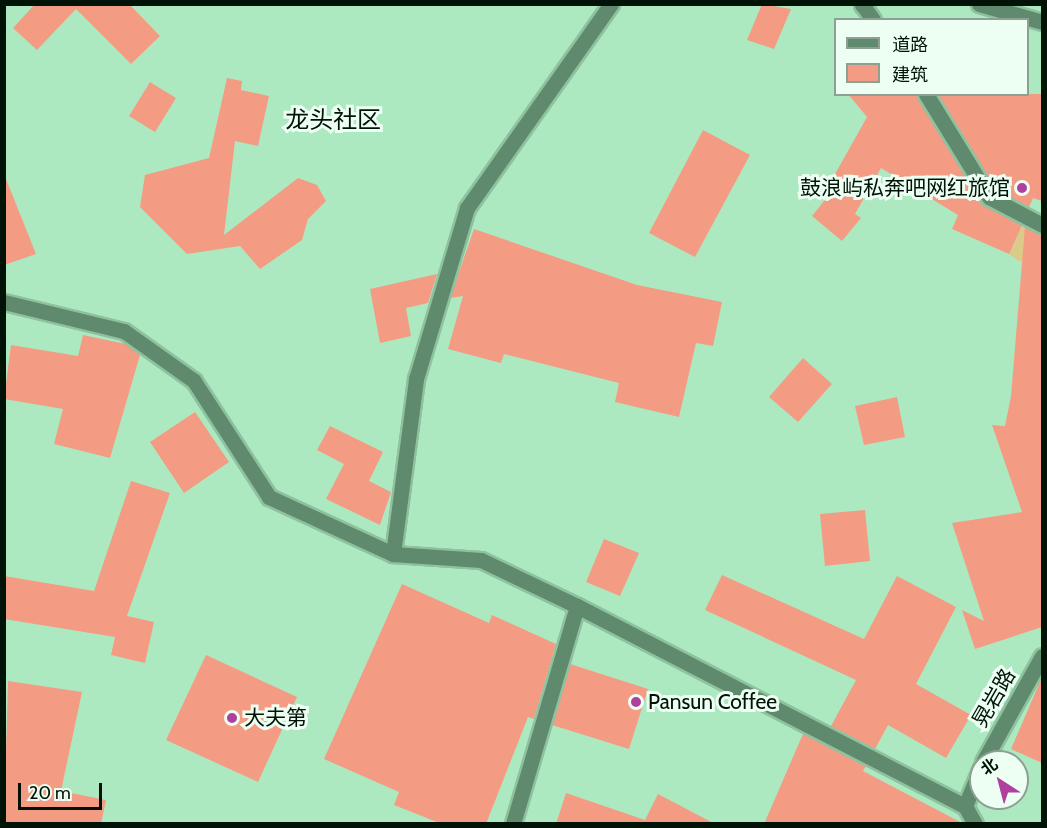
<!DOCTYPE html>
<html>
<head>
<meta charset="utf-8">
<style>
  body { margin:0 }
  #map { position:relative; width:1047px; height:828px; overflow:hidden; background:#ade9c0; font-family:Cabin,"Noto Sans SC",sans-serif }
  div>[style] { position:absolute }
  [style*='--x'] { left:calc(var(--x)*1px); top:calc(var(--y)*1px); width:calc(var(--w)*1px); rotate:calc(var(--a)*1deg) }
  .green>* { inset:0; background:#dbca88 }
  .building>* { inset:0; background:#f49b84 }
  .roads { filter:drop-shadow(2px 0 #8ec29f) drop-shadow(-2px 0 #8ec29f) drop-shadow(0 2px #8ec29f) drop-shadow(0 -2px #8ec29f) }
  .pedestrian>* { height:15px; margin:-7.5px; padding:0 7.5px; transform-origin:7.5px; border-radius:7.5px; background:#5f8a6d }
  .minor>* { height:15px; margin:-7.5px; padding:0 7.5px; transform-origin:7.5px; border-radius:7.5px; background:#5f8a6d }
  .dots>* { width:16px; height:16px; translate:-50% -50%; box-sizing:border-box; border:3px solid #edfef2; border-radius:50% }
  span { translate:-50% -50%; white-space:nowrap; text-align:center; line-height:1.15; -webkit-text-stroke:6px #edfef2; paint-order:stroke }
  .poi-label { font-size:21px; color:#001306 }
  .right { translate:-100% -50%; text-align:right }
  .left { translate:0 -50%; text-align:left }
  .street-label { font-size:21px; color:#001306 }
  .quarter-label { font-size:24px; color:#001306 }
  .frame { position:absolute; inset:0; border:6px solid #001306; pointer-events:none }
  .legend { position:absolute; left:834px; top:18px; width:195px; height:78px; box-sizing:border-box; background:#edfef2; border:2px solid #8ea094; margin:0; padding:8px 10px; list-style:none; font-size:18px; color:#001306 }
  .legend li { display:flex; align-items:center; gap:12px; height:30px }
  .legend b { width:30px; border:2px solid #8ea094 }
  .north { position:absolute; left:969px; top:750px; width:60px; height:60px; box-sizing:border-box; background:#edfef2; border:2px solid #8ea094; border-radius:50%; rotate:324deg; font-size:16px; font-weight:700; line-height:24px; text-align:center; color:#001306 }
  .north::after { content:''; display:block; margin:auto; width:21px; height:27px; background:#af409d; clip-path:polygon(50% 0,100% 100%,50% 72%,0 100%) }
  .scale { position:absolute; left:18px; top:783px; width:84px; height:27px; box-sizing:border-box; border:3px solid #001306; border-top:0; padding-left:8px; font-size:18px; line-height:21px; white-space:nowrap; color:#001306; -webkit-text-stroke:4px #edfef2; paint-order:stroke }
</style>
</head>
<body>
<div id="map">
  <div class="green">
    <div style="clip-path:polygon(1024px 220px,1042px 235px,1042px 262px,1019px 261px,1009px 254px)"></div>
  </div>
  <div class="building">
    <div style="clip-path:polygon(35px 4px,129px 4px,160px 36px,131px 64px,76px 9px,37px 50px,13px 28px)"></div>
    <div style="clip-path:polygon(762px 4px,791px 9px,774px 49px,747px 40px)"></div>
    <div style="clip-path:polygon(227px 78px,242px 81px,241px 90px,269px 96px,258px 146px,235px 141px,224px 235px,298px 178px,317px 185px,326px 201px,308px 219px,302px 240px,260px 269px,240px 246px,187px 254px,140px 207px,145px 175px,209px 158px)"></div>
    <div style="clip-path:polygon(150px 82px,176px 98px,155px 132px,129px 116px)"></div>
    <div style="clip-path:polygon(848px 94px,916px 94px,981px 203px,1022px 225px,1009px 254px,952px 229px,958px 215px,881px 168px,855px 214px,861px 218px,842px 241px,812px 216px,836px 186px,830px 183px,867px 117px)"></div>
    <div style="clip-path:polygon(938px 94px,1042px 94px,1042px 201px,1033px 198px,1029px 207px,996px 190px)"></div>
    <div style="clip-path:polygon(703px 130px,750px 155px,695px 257px,649px 233px)"></div>
    <div style="clip-path:polygon(4px 174px,36px 254px,4px 265px)"></div>
    <div style="clip-path:polygon(1025px 227px,1042px 235px,1042px 627px,975px 649px,962px 610px,984px 621px,952px 523px,1022px 512px,992px 425px,1005px 426px,1011px 396px)"></div>
    <div style="clip-path:polygon(474px 229px,637px 285px,722px 302px,713px 346px,696px 343px,679px 417px,615px 402px,619px 383px,504px 354px,501px 363px,448px 349px,463px 296px,450px 298px)"></div>
    <div style="clip-path:polygon(437px 274px,428px 303px,406px 308px,411px 336px,380px 343px,370px 289px)"></div>
    <div style="clip-path:polygon(83px 335px,126px 344px,140px 355px,110px 458px,54px 444px,63px 409px,4px 399px,11px 345px,78px 356px)"></div>
    <div style="clip-path:polygon(803px 358px,832px 384px,798px 422px,769px 397px)"></div>
    <div style="clip-path:polygon(897px 397px,905px 437px,864px 445px,855px 406px)"></div>
    <div style="clip-path:polygon(195px 412px,229px 462px,184px 493px,150px 442px)"></div>
    <div style="clip-path:polygon(330px 426px,383px 452px,369px 481px,391px 492px,380px 525px,326px 499px,344px 464px,317px 450px)"></div>
    <div style="clip-path:polygon(131px 481px,170px 493px,127px 616px,154px 622px,145px 663px,111px 655px,115px 637px,4px 619px,4px 576px,94px 591px)"></div>
    <div style="clip-path:polygon(865px 510px,870px 561px,825px 566px,820px 514px)"></div>
    <div style="clip-path:polygon(604px 539px,639px 553px,620px 596px,586px 582px)"></div>
    <div style="clip-path:polygon(722px 575px,864px 639px,897px 576px,956px 607px,916px 684px,971px 715px,946px 758px,888px 725px,875px 749px,831px 726px,856px 680px,705px 610px)"></div>
    <div style="clip-path:polygon(402px 584px,489px 623px,492px 615px,556px 644px,534px 719px,528px 717px,486px 824px,442px 824px,394px 805px,399px 792px,324px 759px)"></div>
    <div style="clip-path:polygon(206px 655px,297px 697px,258px 782px,166px 740px)"></div>
    <div style="clip-path:polygon(570px 664px,648px 689px,629px 749px,552px 725px)"></div>
    <div style="clip-path:polygon(1042px 677px,1042px 763px,1011px 749px)"></div>
    <div style="clip-path:polygon(8px 681px,82px 692px,61px 791px,106px 800px,101px 824px,4px 824px)"></div>
    <div style="clip-path:polygon(803px 734px,866px 766px,863px 771px,964px 824px,764px 824px)"></div>
    <div style="clip-path:polygon(566px 793px,645px 820px,658px 794px,715px 824px,556px 824px)"></div>
  </div>
  <div class="roads">
    <div class="pedestrian">
      <div style="--x:862;--y:4;--w:19;--a:55"></div>
      <div style="--x:926;--y:94;--w:121;--a:58.5"></div>
      <div style="--x:989;--y:197;--w:60;--a:27.8"></div>
    </div>
    <div class="minor">
      <div style="--x:979;--y:4;--w:66;--a:15.9"></div>
      <div style="--x:862;--y:5;--w:1;--a:-90"></div>
      <div style="--x:4;--y:302;--w:123;--a:13.6"></div>
      <div style="--x:124;--y:331;--w:86;--a:35.5"></div>
      <div style="--x:194;--y:381;--w:138;--a:57.1"></div>
      <div style="--x:269;--y:497;--w:136;--a:24.7"></div>
      <div style="--x:393;--y:554;--w:177;--a:-82.5"></div>
      <div style="--x:416;--y:379;--w:178;--a:-73.4"></div>
      <div style="--x:467;--y:208;--w:250;--a:-54.8"></div>
      <div style="--x:393;--y:554;--w:88;--a:3.9"></div>
      <div style="--x:481;--y:560;--w:106;--a:25.6"></div>
      <div style="--x:577;--y:606;--w:227;--a:106.4"></div>
      <div style="--x:577;--y:606;--w:437;--a:27.3"></div>
      <div style="--x:983;--y:762;--w:121;--a:-60.9"></div>
      <div style="--x:965;--y:806;--w:41;--a:-67.2"></div>
      <div style="--x:965;--y:806;--w:21;--a:61"></div>
    </div>
  </div>
  <div class="dots">
    <div style="left:1022px;top:188px;background:#af409d"></div>
    <div style="left:636px;top:702px;background:#af409d"></div>
    <div style="left:232px;top:718px;background:#af409d"></div>
  </div>
  <div class="poi-label">
    <span class="right" style="left:1010px;top:188px">鼓浪屿私奔吧网红旅馆</span>
    <span class="left" style="left:648px;top:702px">Pansun Coffee</span>
    <span class="left" style="left:244px;top:718px">大夫第</span>
  </div>
  <div class="street-label">
    <span style="left:994px;top:698px;rotate:-60deg">晃岩路</span>
  </div>
  <div class="quarter-label">
    <span style="left:333px;top:120px">龙头社区</span>
  </div>
  <div class="frame"></div>
  <ul class="legend">
  <li><b style="height:8px;background:#5f8a6d"></b>道路</li>
  <li><b style="height:16px;background:#f49b84"></b>建筑</li>
  </ul>
  <div class="north">北</div>
  <div class="scale">20 m</div>
</div>
</body>
</html>
